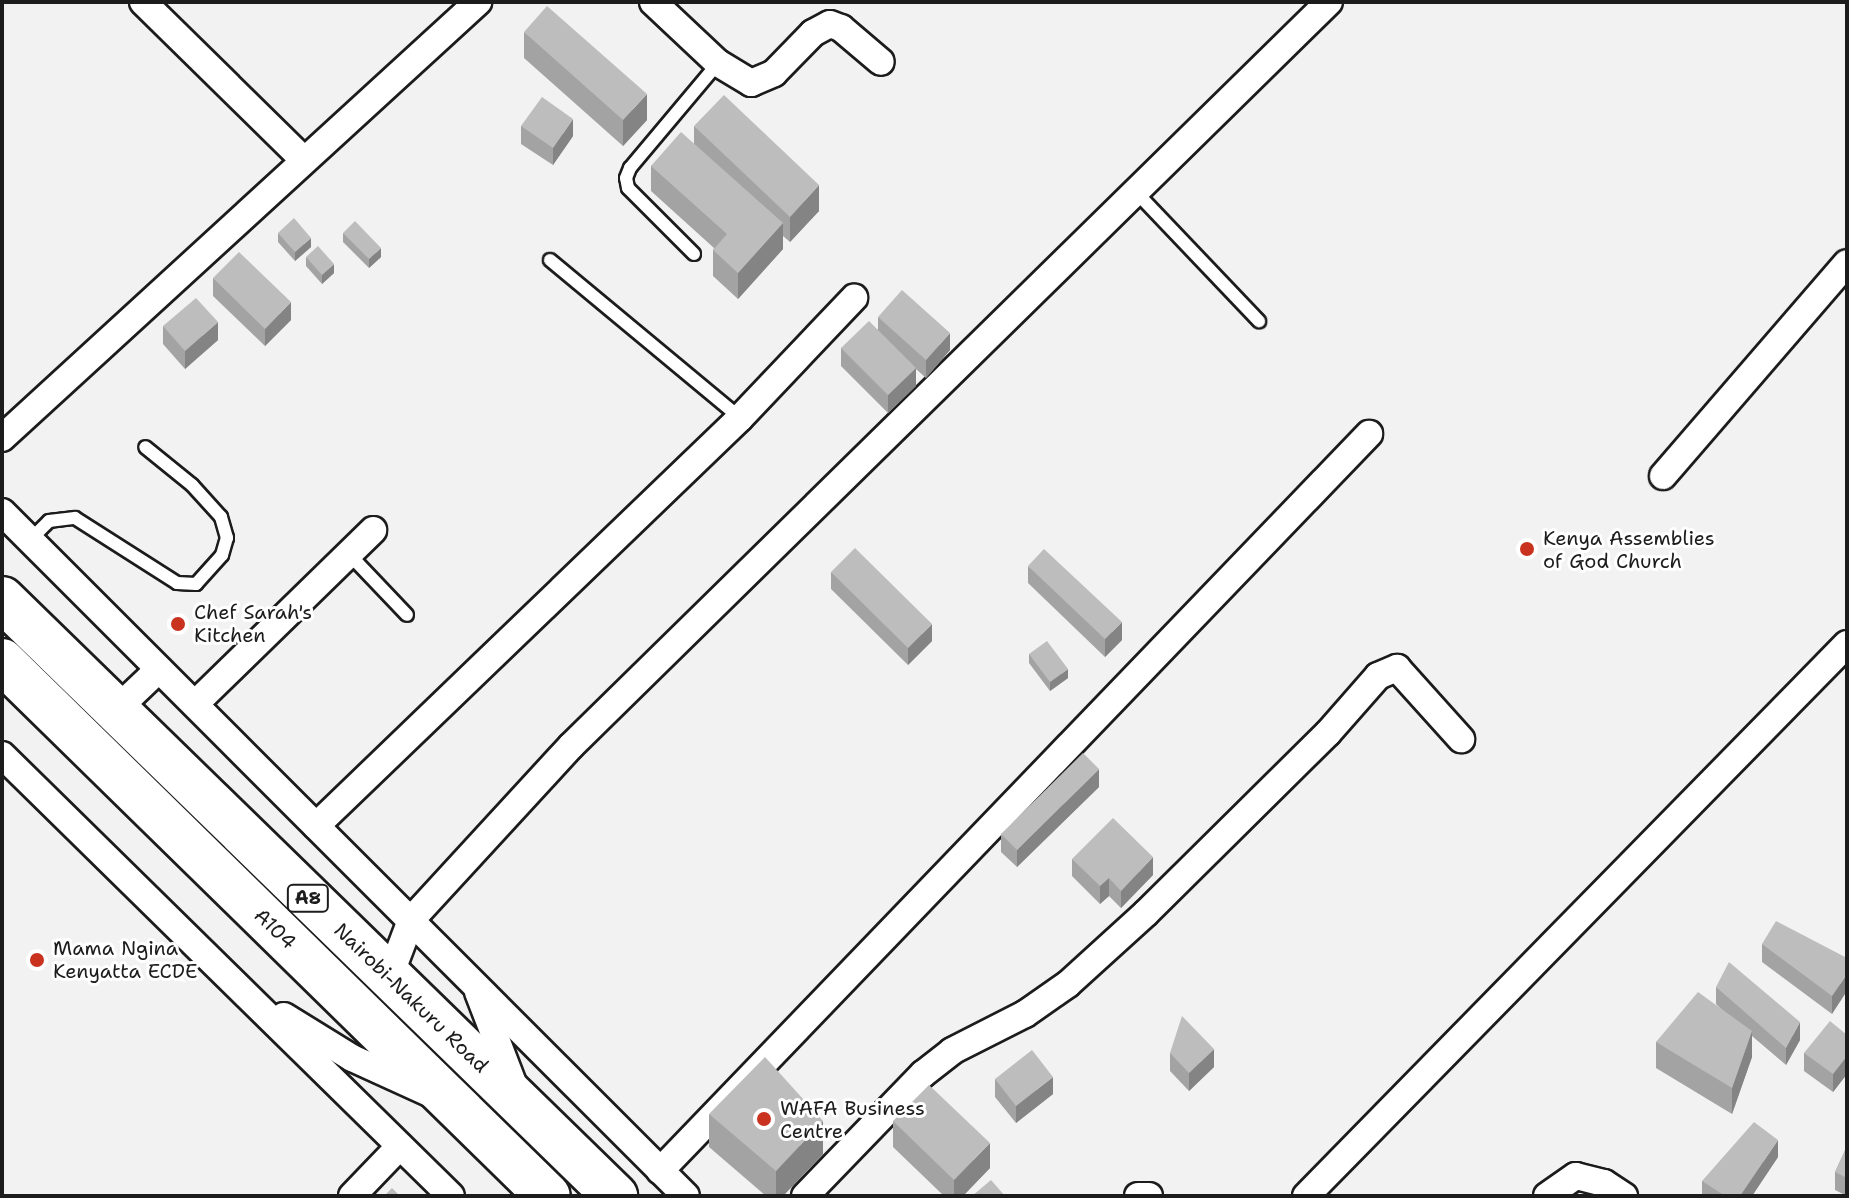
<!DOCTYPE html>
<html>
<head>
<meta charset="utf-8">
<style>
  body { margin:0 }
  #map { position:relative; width:1849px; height:1198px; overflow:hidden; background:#f2f2f2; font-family:"Shantell Sans",sans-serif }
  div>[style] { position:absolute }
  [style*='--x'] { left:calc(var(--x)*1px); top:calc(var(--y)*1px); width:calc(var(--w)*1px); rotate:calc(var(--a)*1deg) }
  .roads { filter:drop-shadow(2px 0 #1c1c1c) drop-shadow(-2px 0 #1c1c1c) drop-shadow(0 2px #1c1c1c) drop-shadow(0 -2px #1c1c1c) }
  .lane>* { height:12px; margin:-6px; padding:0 6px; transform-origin:6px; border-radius:6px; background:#fff }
  .street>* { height:26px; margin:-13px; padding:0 13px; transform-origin:13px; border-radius:13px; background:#fff }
  .highway>* { height:44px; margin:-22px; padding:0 22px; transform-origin:22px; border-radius:22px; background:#fff }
  .wall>* { inset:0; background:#a3a3a3 }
  .shaded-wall>* { inset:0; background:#848484 }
  .building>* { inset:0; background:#bdbdbd }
  .dots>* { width:22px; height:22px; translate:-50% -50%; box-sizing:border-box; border:4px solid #fff; border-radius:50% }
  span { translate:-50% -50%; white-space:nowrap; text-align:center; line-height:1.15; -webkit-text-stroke:6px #fff; paint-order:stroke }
  .shield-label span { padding:2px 6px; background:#fff; border:2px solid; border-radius:6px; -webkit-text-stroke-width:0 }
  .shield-label { font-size:18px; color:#1c1c1c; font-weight:700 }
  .poi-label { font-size:20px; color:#1c1c1c }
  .left { translate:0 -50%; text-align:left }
  .street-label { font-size:20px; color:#1c1c1c }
  .frame { position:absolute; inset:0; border:4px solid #1c1c1c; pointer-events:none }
</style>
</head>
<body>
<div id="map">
  <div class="roads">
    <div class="lane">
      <div style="--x:1135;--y:191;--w:180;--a:46.4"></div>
      <div style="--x:694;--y:254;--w:93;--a:-135"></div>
      <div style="--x:628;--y:188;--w:10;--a:-101"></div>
      <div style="--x:626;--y:178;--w:11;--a:-68"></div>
      <div style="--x:630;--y:168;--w:137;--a:-50"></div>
      <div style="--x:550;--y:260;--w:247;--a:39.7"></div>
      <div style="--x:30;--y:540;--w:27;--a:-45"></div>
      <div style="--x:49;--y:521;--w:26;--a:-7"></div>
      <div style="--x:75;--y:518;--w:121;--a:32.5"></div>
      <div style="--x:177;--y:583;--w:19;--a:3"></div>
      <div style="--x:196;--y:584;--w:39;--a:-48"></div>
      <div style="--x:222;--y:555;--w:18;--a:-74"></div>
      <div style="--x:227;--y:538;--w:22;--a:-106"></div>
      <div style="--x:221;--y:517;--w:43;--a:-132.2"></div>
      <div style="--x:192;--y:485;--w:60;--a:-141"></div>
      <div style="--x:349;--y:554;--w:84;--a:46.4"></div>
    </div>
    <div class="street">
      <div style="--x:143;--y:2;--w:224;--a:44.5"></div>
      <div style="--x:653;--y:2;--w:89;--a:43.2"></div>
      <div style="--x:718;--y:63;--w:39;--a:31"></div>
      <div style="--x:751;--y:83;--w:25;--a:-23"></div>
      <div style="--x:774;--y:73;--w:56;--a:-45.7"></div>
      <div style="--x:813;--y:33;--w:19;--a:-28"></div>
      <div style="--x:830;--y:24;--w:12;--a:20"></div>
      <div style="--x:841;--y:28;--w:52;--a:40.4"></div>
      <div style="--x:2;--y:438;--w:646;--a:-42.49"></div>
      <div style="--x:1663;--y:476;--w:281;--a:-49.2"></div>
      <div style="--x:2;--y:512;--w:967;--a:45"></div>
      <div style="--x:195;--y:704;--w:249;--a:-44.3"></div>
      <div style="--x:116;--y:710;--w:59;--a:-43.6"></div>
      <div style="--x:2;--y:755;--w:629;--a:44.48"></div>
      <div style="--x:316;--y:826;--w:588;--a:-43.9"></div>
      <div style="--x:740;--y:418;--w:166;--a:-46.5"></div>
      <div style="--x:389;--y:978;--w:62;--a:-69.2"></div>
      <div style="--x:411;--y:920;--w:236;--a:-47.4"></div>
      <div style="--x:571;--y:746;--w:1062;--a:-44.47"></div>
      <div style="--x:478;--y:992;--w:101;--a:69"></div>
      <div style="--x:284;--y:1016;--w:80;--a:31.7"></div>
      <div style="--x:352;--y:1058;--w:85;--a:24.4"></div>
      <div style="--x:660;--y:1171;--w:1023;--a:-46.11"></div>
      <div style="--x:352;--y:1196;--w:69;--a:-46.2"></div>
      <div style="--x:805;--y:1196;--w:170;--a:-46"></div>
      <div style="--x:923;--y:1074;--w:37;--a:-38"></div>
      <div style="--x:952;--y:1051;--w:82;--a:-26.9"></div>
      <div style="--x:1025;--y:1014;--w:52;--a:-34.9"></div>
      <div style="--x:1068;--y:984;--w:105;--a:-42.3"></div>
      <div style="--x:1146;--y:913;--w:256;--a:-44.7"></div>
      <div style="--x:1328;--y:733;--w:76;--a:-48.7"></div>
      <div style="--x:1378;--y:676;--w:21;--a:-23"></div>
      <div style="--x:1397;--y:668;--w:96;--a:48"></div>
      <div style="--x:1138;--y:1196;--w:11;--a:0"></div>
      <div style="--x:1306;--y:1196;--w:773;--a:-45.58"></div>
      <div style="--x:1547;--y:1196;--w:35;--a:-35"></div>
      <div style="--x:1576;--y:1176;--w:29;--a:14"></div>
      <div style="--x:1604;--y:1183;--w:24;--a:33"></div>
    </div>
    <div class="highway">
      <div style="--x:2;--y:599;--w:856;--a:44.24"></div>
      <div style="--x:2;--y:661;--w:764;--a:44.42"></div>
    </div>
  </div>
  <div class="wall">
    <div style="clip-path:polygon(524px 32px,647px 120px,623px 146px,524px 58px)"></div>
    <div style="clip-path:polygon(521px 126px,573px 136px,553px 165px,521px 144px)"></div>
    <div style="clip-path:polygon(694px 126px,819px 211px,790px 242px,783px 236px,783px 249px,738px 299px,713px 276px,713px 250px,714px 248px,651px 191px,651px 166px,694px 144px)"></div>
    <div style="clip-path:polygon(278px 233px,311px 247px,295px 261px,278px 242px)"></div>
    <div style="clip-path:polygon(343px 233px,381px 257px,369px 268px,343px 242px)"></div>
    <div style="clip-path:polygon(306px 257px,334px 273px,322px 284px,306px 266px)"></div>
    <div style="clip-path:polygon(213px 278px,291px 320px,265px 346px,213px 296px)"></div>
    <div style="clip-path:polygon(878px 317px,950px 350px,926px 378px,916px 369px,916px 386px,888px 413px,841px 366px,841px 348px,878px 329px)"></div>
    <div style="clip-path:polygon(163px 326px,218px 340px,185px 369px,163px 344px)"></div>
    <div style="clip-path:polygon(1028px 566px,1122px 640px,1105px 657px,1028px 583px)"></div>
    <div style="clip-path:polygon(831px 572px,932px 641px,908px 665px,831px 589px)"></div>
    <div style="clip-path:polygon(1029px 654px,1068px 678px,1050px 691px,1029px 663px)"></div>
    <div style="clip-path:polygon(1099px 787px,1017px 867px,1001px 852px,1001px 834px)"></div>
    <div style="clip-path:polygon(1072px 859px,1153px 875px,1121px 908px,1109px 896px,1100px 904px,1072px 876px)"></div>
    <div style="clip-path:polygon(1762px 944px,1847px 958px,1832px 1014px,1762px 962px)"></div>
    <div style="clip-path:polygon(1716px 987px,1800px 1040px,1786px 1065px,1752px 1036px,1752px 1057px,1732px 1114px,1656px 1068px,1656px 1042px,1722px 1010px,1716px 1004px)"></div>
    <div style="clip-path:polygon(1847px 1035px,1847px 1074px,1833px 1092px,1804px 1071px,1804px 1053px)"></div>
    <div style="clip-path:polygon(1170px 1053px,1214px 1067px,1189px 1091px,1170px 1071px)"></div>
    <div style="clip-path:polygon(995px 1079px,1053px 1094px,1016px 1123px,995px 1097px)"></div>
    <div style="clip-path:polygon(709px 1114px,823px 1154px,783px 1196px,766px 1196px,709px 1147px)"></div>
    <div style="clip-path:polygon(893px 1121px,990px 1168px,963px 1196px,944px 1196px,893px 1147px)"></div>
    <div style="clip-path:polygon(1847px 1146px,1847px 1196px,1835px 1190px,1835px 1172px)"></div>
    <div style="clip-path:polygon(1778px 1157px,1752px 1196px,1702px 1196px,1702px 1181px)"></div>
  </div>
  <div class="shaded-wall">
    <div style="clip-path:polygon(647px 94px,647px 120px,623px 146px,623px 120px)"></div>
    <div style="clip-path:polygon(573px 119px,573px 136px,553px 165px,553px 148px)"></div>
    <div style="clip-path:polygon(819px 185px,819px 211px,790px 242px,790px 217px)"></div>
    <div style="clip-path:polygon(783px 223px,783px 249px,738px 299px,738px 273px)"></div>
    <div style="clip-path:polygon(311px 238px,311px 247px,295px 261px,295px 252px)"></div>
    <div style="clip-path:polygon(381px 248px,381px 257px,369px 268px,369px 259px)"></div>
    <div style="clip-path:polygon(334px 264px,334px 273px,322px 284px,322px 275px)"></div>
    <div style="clip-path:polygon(291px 302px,291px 320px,265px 346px,265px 329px)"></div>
    <div style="clip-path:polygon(218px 322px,218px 340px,185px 369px,185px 351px)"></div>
    <div style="clip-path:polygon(950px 333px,950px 350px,926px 378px,926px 360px)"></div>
    <div style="clip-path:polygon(916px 368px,916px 386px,888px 413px,888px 395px)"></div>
    <div style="clip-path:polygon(1122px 622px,1122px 640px,1105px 657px,1105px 639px)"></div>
    <div style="clip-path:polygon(932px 624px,932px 641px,908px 665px,908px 648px)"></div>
    <div style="clip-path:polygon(1068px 669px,1068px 678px,1050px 691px,1050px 682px)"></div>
    <div style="clip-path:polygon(1099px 769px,1099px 787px,1017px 867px,1017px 850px)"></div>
    <div style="clip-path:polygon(1153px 857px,1153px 875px,1121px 908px,1121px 891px)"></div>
    <div style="clip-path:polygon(1109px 878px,1109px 896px,1100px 904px,1100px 886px)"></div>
    <div style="clip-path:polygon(1847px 974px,1847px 991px,1832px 1014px,1832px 996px)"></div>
    <div style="clip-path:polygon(1800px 1022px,1800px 1040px,1786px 1065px,1786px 1048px)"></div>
    <div style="clip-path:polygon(1752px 1031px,1752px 1057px,1732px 1114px,1732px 1088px)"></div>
    <div style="clip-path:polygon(1214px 1049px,1214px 1067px,1189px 1091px,1189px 1073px)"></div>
    <div style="clip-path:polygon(1847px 1056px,1847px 1074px,1833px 1092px,1833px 1074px)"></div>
    <div style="clip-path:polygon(1053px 1077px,1053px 1094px,1016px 1123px,1016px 1106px)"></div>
    <div style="clip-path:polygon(823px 1121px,823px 1154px,783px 1196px,776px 1196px,776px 1171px)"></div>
    <div style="clip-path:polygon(1778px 1140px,1778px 1157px,1752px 1196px,1740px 1196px)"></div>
    <div style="clip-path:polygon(990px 1143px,990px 1168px,963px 1196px,954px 1196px,954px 1180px)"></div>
  </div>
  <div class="building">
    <div style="clip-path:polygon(547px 6px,647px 94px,623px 120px,524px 32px)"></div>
    <div style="clip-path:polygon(724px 95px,819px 185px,790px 217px,694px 126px)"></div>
    <div style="clip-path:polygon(542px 97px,573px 119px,553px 148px,521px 126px)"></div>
    <div style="clip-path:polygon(681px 132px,783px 223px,738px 273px,713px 250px,727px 234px,651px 166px)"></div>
    <div style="clip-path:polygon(294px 218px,311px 238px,295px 252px,278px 233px)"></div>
    <div style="clip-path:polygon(355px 221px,381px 248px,369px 259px,343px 233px)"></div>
    <div style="clip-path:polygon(318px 246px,334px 264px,322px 275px,306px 257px)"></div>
    <div style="clip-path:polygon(239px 252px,291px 302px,265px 329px,213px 278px)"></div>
    <div style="clip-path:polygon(902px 290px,950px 333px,926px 360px,878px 317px)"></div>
    <div style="clip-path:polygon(196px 298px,218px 322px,185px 351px,163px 326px)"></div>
    <div style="clip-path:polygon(869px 321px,916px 368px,888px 395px,841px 348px)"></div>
    <div style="clip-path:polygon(855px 548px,932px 624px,908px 648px,831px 572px)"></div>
    <div style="clip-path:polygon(1044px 549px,1122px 622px,1105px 639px,1028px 566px)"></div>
    <div style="clip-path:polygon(1047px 641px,1068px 669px,1050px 682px,1029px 654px)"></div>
    <div style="clip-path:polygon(1083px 753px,1099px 769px,1017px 850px,1001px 834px)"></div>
    <div style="clip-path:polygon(1113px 818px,1153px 857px,1121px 891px,1109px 878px,1100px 886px,1072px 859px)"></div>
    <div style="clip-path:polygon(1776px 921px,1847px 958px,1847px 974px,1832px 996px,1762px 944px)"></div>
    <div style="clip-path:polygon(1729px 962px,1800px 1022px,1786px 1048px,1716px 987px)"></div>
    <div style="clip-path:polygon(1698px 992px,1752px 1031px,1732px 1088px,1656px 1042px)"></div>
    <div style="clip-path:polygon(1182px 1016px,1214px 1049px,1189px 1073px,1170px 1053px)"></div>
    <div style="clip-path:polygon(1830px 1021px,1847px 1035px,1847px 1056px,1833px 1074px,1804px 1053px)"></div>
    <div style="clip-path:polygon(1032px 1050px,1053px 1077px,1016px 1106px,995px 1079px)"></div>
    <div style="clip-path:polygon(765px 1057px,823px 1121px,776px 1171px,709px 1114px)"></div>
    <div style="clip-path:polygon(929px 1085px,990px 1143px,954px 1180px,893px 1121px)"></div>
    <div style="clip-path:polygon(1754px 1122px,1778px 1140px,1740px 1196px,1725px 1196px,1702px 1181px)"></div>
    <div style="clip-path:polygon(1847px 1146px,1847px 1178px,1835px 1172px)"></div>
    <div style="clip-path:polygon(991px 1180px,1005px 1196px,972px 1196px)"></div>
    <div style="clip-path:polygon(392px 1188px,400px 1196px,384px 1196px)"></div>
  </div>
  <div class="dots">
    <div style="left:1527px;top:549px;background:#c8321e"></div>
    <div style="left:178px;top:624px;background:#c8321e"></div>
    <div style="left:37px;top:960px;background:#c8321e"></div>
    <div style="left:764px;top:1119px;background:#c8321e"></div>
  </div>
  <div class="shield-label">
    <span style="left:308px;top:898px">A8</span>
  </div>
  <div class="poi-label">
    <span class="left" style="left:1543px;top:550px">Kenya Assemblies<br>of God Church</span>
    <span class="left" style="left:194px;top:624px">Chef Sarah's<br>Kitchen</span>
    <span class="left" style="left:53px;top:960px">Mama Ngina<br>Kenyatta ECDE</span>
    <span class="left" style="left:780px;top:1120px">WAFA Business<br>Centre</span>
  </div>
  <div class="street-label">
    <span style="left:275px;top:929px;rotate:44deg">A104</span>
    <span style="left:411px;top:998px;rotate:44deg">Nairobi-Nakuru Road</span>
  </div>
  <div class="frame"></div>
</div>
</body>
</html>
